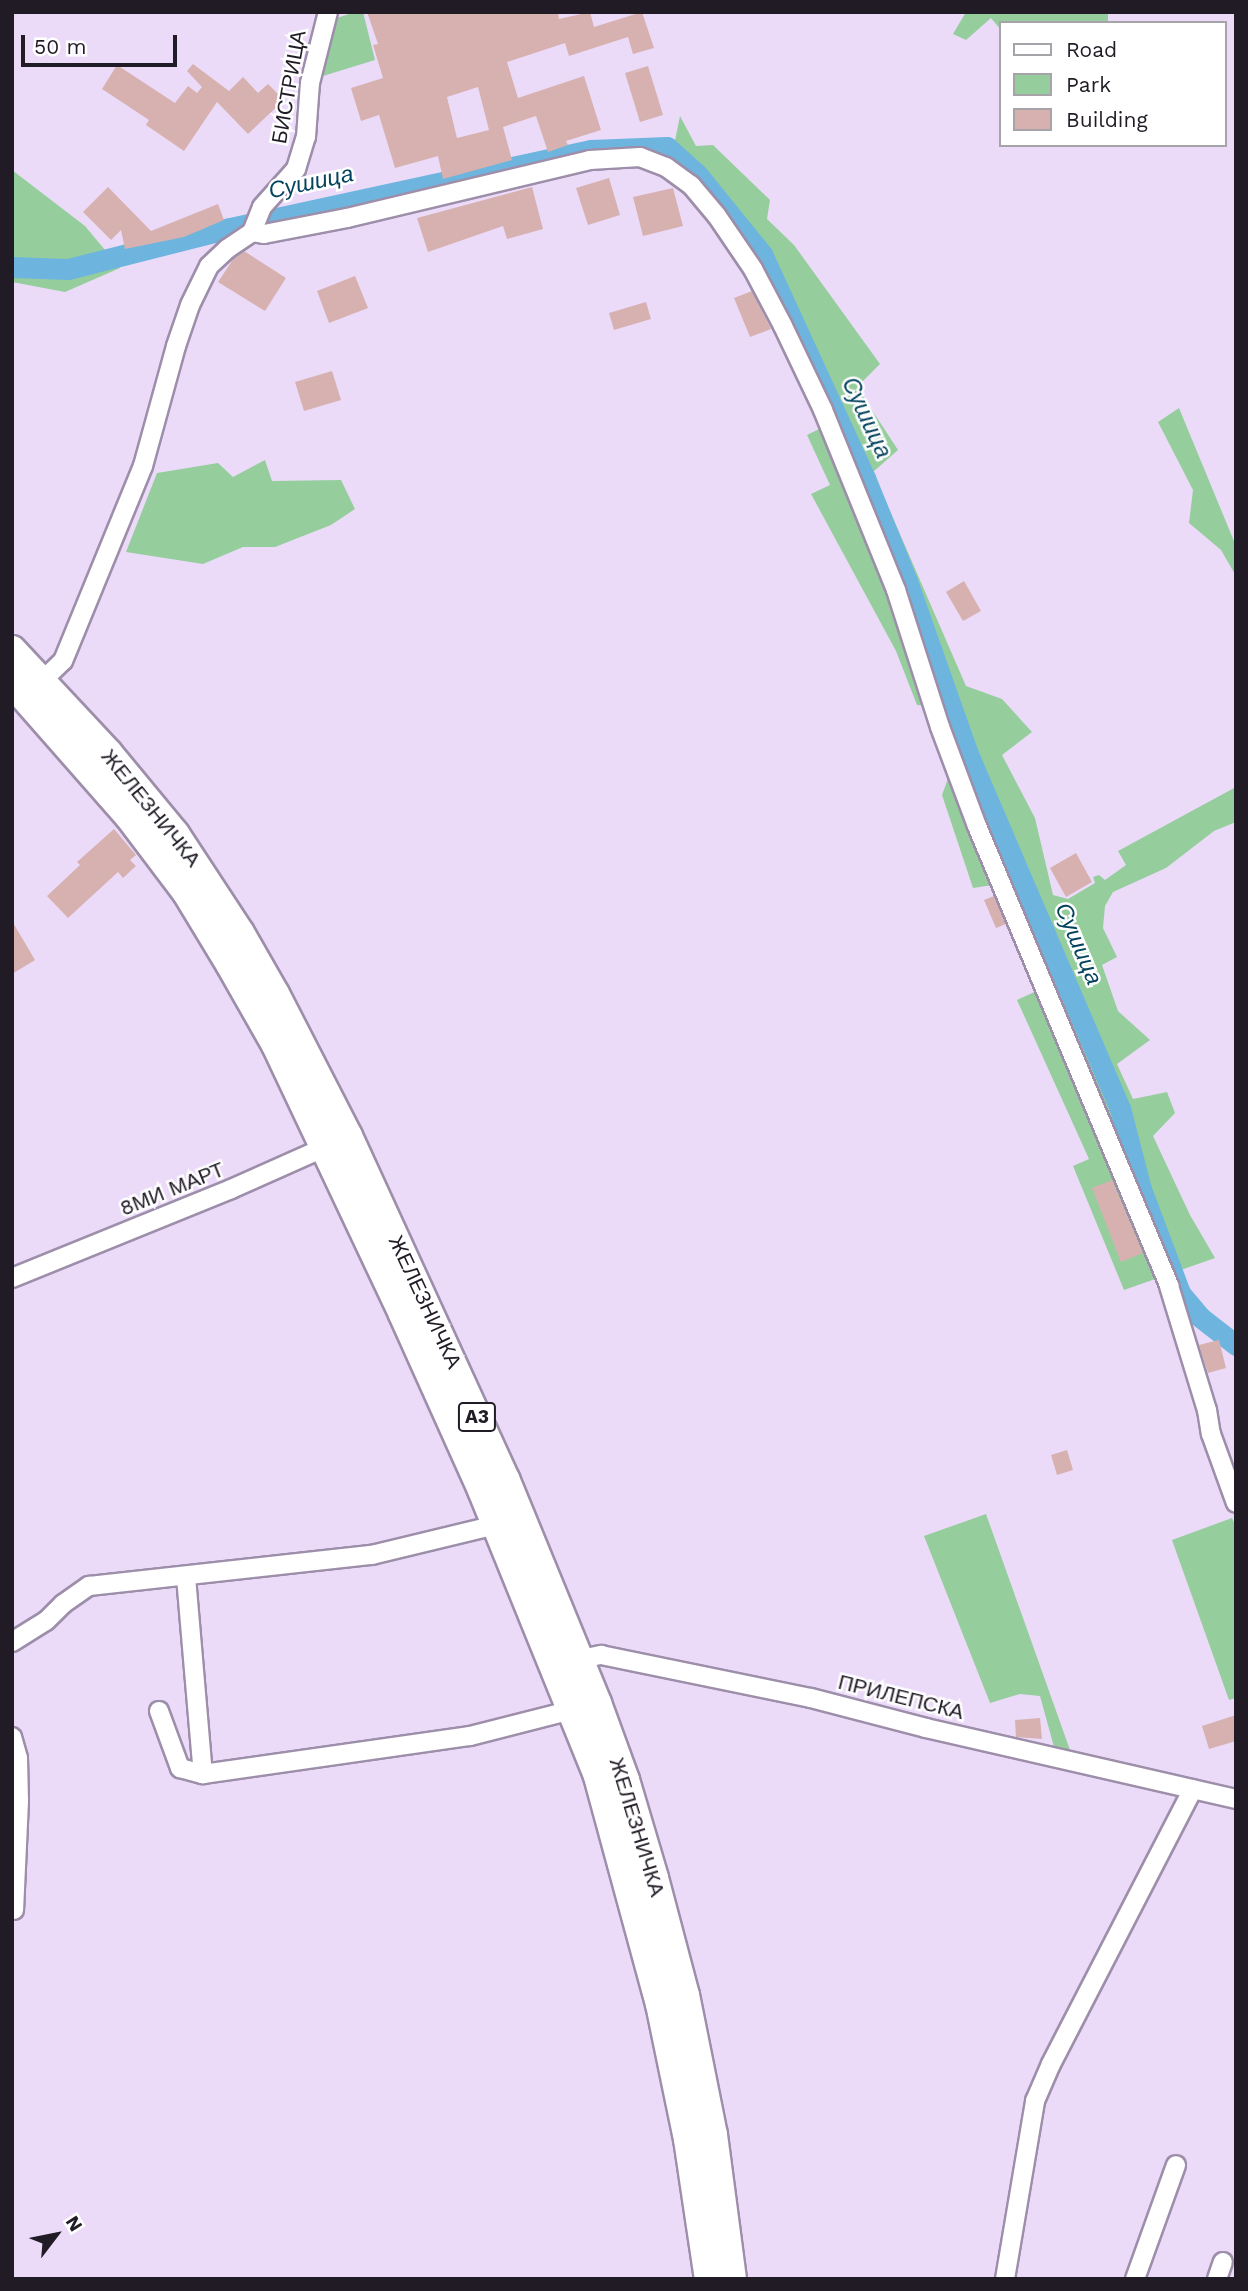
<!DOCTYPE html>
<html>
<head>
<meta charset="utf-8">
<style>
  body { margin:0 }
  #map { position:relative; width:1248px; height:2291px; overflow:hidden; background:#ebdbf9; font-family:"Work Sans",sans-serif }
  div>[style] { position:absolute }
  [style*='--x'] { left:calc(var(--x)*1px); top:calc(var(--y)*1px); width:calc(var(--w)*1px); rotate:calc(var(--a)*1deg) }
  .green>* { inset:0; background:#95ce9c }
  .canal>* { height:21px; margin:-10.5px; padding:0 10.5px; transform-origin:10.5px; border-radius:10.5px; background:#6db5de }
  .building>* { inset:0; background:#d7b1af }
  .roads { filter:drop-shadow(2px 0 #9d8eaa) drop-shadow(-2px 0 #9d8eaa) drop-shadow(0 2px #9d8eaa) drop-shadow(0 -2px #9d8eaa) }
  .street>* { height:18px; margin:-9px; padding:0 9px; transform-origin:9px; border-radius:9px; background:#fff }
  .primary>* { height:28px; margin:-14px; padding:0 14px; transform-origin:14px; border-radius:14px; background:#fff }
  span { translate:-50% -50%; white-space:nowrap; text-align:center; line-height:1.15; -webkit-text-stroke:5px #fff; paint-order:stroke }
  .shield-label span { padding:2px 5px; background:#fff; border:2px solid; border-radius:5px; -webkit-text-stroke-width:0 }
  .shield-label { font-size:19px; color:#211b26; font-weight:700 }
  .street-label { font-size:21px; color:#211b26 }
  .water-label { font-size:23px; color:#04435e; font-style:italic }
  .frame { position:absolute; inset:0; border:14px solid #211b26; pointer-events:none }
  .legend { position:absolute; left:999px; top:21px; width:228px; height:126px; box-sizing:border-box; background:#fff; border:2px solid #a6a4a8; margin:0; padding:9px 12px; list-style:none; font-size:21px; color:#211b26 }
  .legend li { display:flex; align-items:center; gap:14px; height:35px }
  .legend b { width:35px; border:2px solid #a6a4a8 }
  .north { position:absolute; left:21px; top:2200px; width:70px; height:70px; -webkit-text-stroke:5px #fff; paint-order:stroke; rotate:58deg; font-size:19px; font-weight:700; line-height:28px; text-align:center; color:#211b26 }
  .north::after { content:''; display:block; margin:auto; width:24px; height:32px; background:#211b26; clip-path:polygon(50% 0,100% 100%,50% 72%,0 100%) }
  .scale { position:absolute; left:21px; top:35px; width:156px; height:32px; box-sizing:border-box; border:4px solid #211b26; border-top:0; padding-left:9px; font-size:21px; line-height:24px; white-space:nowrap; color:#211b26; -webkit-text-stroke:5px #fff; paint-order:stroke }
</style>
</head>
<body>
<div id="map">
  <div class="green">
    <div style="clip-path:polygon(355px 12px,363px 12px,375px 60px,323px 76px,337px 18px)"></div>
    <div style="clip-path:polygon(966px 12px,1108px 12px,1108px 23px,1001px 23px,1001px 30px,991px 18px,966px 40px,953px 34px)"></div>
    <div style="clip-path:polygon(680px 116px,696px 146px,713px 145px,770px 200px,767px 219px,794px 245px,880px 364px,857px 387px,898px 450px,873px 472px,966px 686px,1002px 699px,1032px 732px,1002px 755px,1035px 818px,1053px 895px,1068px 899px,1095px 883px,1093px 877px,1099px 875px,1105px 880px,1126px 865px,1118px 851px,1236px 787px,1236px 822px,1214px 831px,1166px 868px,1113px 892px,1105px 906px,1103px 928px,1117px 957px,1102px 965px,1118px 1011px,1150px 1040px,1117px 1064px,1133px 1099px,1167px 1092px,1175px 1113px,1153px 1136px,1190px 1215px,1215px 1258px,1124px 1290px,1073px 1166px,1089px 1159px,1017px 1000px,1043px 988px,999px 884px,973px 888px,942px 795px,950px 773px,931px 706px,917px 705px,896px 651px,811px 494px,830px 485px,807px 435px,821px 428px,753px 268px,671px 160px)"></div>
    <div style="clip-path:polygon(12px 170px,85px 226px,120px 268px,65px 292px,12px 282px)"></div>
    <div style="clip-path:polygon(1179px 408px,1236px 546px,1236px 576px,1221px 550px,1189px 523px,1193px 490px,1158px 422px)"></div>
    <div style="clip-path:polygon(265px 460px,272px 481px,341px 480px,355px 509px,331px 525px,275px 547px,243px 547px,203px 564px,126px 552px,157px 473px,218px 463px,233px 477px)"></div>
    <div style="clip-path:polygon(986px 1514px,1070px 1750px,1054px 1747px,1040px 1696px,1020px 1694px,990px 1703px,924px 1536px)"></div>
    <div style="clip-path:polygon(1232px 1518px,1236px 1527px,1236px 1698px,1229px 1700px,1172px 1540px)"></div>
  </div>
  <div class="canal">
    <div style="--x:12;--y:267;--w:56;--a:2"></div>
    <div style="--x:68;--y:269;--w:167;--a:-14.2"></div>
    <div style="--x:230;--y:228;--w:369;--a:-12.2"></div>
    <div style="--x:591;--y:150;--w:76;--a:-2.3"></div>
    <div style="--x:667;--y:147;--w:42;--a:42.1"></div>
    <div style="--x:698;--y:175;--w:102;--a:51"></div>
    <div style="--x:762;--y:254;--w:247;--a:65.3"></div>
    <div style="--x:865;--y:478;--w:111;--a:67.8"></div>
    <div style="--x:907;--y:581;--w:183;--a:70.6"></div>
    <div style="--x:968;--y:754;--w:385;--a:66.8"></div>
    <div style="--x:1120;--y:1108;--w:84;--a:75.5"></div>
    <div style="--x:1141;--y:1189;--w:111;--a:69.4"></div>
    <div style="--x:1180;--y:1293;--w:31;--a:50"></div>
    <div style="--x:1200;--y:1317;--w:46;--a:37.9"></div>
  </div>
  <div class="building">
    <div style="clip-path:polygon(evenodd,367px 12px,558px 12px,559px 19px,590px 12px,594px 27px,642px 12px,654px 48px,633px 54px,628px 37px,569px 56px,565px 43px,507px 62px,518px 98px,584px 76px,601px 130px,566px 141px,568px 145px,548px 152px,536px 116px,503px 127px,512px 160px,443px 179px,438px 156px,395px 168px,379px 115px,361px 121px,351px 88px,383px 78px,373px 45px,378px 44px,367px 12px,478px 87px,489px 130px,457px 138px,447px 97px,478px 87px)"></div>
    <div style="clip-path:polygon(193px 64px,229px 91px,243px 77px,258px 93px,268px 84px,284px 100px,248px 134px,217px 102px,184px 151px,146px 125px,149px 120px,102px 89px,117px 65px,175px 103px,188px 86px,197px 93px,202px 87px,187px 71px)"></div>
    <div style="clip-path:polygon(648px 66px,663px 115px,640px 122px,625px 73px)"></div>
    <div style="clip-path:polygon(609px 178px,620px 215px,588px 225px,576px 188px)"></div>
    <div style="clip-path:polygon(108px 187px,151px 231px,218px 204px,224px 220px,184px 237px,125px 249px,121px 230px,111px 240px,83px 212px)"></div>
    <div style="clip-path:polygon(532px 187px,543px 229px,507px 239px,503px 226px,428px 252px,417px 218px)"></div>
    <div style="clip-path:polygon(673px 188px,683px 226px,643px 236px,633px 197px)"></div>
    <div style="clip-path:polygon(244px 251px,286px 278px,265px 311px,218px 282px,234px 258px)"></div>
    <div style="clip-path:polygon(355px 276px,368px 308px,329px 323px,317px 291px)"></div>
    <div style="clip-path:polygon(752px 291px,771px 329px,750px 337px,734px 298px)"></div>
    <div style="clip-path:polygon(646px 302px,651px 319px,614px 330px,609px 313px)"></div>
    <div style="clip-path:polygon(332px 371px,341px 400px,304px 411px,295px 382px)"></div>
    <div style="clip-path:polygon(964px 581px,981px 611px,963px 621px,946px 592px)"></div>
    <div style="clip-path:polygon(114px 829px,136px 855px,130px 860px,136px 866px,123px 878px,118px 872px,68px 918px,47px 896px,80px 865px,77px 862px)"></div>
    <div style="clip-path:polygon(1076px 853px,1092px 882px,1066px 897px,1050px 868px)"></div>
    <div style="clip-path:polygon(994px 896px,1006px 924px,996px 928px,984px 900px)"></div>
    <div style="clip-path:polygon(12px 921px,35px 960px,12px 974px)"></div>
    <div style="clip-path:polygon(1112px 1180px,1143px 1253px,1121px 1262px,1092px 1188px)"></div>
    <div style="clip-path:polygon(1219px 1340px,1226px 1368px,1208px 1373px,1199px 1345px)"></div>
    <div style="clip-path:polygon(1067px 1450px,1073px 1470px,1057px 1475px,1051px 1455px)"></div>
    <div style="clip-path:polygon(1236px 1715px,1236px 1741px,1209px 1749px,1202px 1726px)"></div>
    <div style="clip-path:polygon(1040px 1718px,1042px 1739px,1016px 1737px,1015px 1720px)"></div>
  </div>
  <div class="roads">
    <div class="street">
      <div style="--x:252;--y:232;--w:12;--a:9"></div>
      <div style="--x:264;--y:234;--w:85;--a:-10.9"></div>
      <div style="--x:347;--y:218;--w:250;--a:-13.4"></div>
      <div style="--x:590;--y:160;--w:50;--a:-3.4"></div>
      <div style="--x:640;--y:157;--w:28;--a:21"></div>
      <div style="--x:666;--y:167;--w:31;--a:36"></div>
      <div style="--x:691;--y:185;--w:40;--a:50"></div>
      <div style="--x:717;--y:216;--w:64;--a:55.8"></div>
      <div style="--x:753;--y:269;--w:64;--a:62.2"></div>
      <div style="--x:783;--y:326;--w:93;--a:64.5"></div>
      <div style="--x:823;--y:410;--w:194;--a:67.9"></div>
      <div style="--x:896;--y:590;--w:144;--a:72.2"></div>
      <div style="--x:940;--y:727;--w:106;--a:69.5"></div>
      <div style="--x:977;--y:826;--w:498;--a:67.3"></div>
      <div style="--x:1169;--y:1286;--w:130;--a:73"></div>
      <div style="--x:1207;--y:1410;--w:24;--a:81"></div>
      <div style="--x:1211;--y:1434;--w:73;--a:70.1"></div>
      <div style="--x:42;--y:681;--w:29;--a:-44"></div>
      <div style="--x:63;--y:661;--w:211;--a:-67.7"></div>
      <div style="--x:143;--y:466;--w:124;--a:-74.6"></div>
      <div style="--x:176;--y:346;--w:43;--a:-71.1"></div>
      <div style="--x:190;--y:305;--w:43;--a:-64"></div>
      <div style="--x:209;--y:266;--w:25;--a:-43"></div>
      <div style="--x:227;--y:249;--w:30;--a:-34"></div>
      <div style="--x:252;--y:232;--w:27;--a:-68"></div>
      <div style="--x:262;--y:207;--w:51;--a:-48.2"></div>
      <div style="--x:296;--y:169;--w:34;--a:-73"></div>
      <div style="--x:306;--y:137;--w:54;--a:-85.8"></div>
      <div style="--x:310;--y:83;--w:73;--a:-75.8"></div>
      <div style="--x:12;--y:1278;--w:236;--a:-22.1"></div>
      <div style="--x:231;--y:1189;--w:111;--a:-24"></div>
      <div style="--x:186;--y:1577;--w:198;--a:85.1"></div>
      <div style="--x:12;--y:1642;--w:40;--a:-32"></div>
      <div style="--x:46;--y:1621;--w:24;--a:-45"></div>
      <div style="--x:63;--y:1604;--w:32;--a:-35"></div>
      <div style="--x:89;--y:1586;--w:285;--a:-6.3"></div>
      <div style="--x:372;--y:1555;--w:128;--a:-13.6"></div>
      <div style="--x:572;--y:1661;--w:30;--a:-12"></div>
      <div style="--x:601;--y:1655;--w:214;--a:11.6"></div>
      <div style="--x:811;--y:1698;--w:119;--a:14.6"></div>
      <div style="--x:926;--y:1728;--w:318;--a:12.9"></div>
      <div style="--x:159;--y:1711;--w:61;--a:69.8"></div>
      <div style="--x:180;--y:1768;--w:24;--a:15"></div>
      <div style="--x:203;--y:1774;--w:270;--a:-8.1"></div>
      <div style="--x:470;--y:1736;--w:114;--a:-14.3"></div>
      <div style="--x:12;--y:1737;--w:22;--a:74"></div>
      <div style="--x:18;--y:1758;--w:43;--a:88.7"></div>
      <div style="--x:19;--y:1801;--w:109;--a:92.6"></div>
      <div style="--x:1005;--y:2279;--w:181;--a:-80.4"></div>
      <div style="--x:1035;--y:2101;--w:40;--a:-66.6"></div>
      <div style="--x:1051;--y:2064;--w:309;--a:-62.7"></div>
      <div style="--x:1135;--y:2279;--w:121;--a:-70.2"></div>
      <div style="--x:1217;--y:2279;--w:18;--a:-71"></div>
    </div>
    <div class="primary">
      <div style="--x:12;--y:650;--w:141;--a:47"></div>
      <div style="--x:108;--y:753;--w:105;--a:50.4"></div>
      <div style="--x:175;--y:834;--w:118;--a:56.7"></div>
      <div style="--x:240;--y:933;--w:70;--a:60.2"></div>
      <div style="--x:275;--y:994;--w:160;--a:62.8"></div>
      <div style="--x:348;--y:1136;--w:379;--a:65.4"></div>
      <div style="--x:506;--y:1481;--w:240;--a:67.7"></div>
      <div style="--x:597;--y:1703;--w:82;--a:70"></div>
      <div style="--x:625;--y:1780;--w:102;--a:73.5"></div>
      <div style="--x:654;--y:1878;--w:121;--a:75.2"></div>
      <div style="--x:685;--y:1995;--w:143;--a:78.7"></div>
      <div style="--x:713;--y:2135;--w:145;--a:82.5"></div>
      <div style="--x:12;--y:683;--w:177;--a:48.7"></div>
      <div style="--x:129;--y:816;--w:96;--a:53"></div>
      <div style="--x:187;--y:893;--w:83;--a:58.8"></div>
      <div style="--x:230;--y:964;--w:93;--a:60.4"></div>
      <div style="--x:276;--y:1045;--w:297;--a:64.7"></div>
      <div style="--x:403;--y:1314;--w:193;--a:65.8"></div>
      <div style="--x:482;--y:1490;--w:309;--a:67.9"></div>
      <div style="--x:598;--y:1776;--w:236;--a:74.8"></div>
      <div style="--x:660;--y:2004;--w:138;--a:78.3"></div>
      <div style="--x:688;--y:2139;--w:142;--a:81.5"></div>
    </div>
  </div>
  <div class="shield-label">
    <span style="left:477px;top:1417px">A3</span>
  </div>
  <div class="street-label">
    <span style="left:289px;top:87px;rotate:-80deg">БИСТРИЦА</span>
    <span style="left:151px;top:808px;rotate:51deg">ЖЕЛЕЗНИЧКА</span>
    <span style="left:172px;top:1189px;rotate:-22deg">8МИ МАРТ</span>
    <span style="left:425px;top:1302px;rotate:65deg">ЖЕЛЕЗНИЧКА</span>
    <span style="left:901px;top:1697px;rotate:14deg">ПРИЛЕПСКА</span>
    <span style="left:637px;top:1827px;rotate:73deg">ЖЕЛЕЗНИЧКА</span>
  </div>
  <div class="water-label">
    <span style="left:311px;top:183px;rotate:-12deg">Сушица</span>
    <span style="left:866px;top:418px;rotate:65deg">Сушица</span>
    <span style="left:1078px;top:944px;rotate:67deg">Сушица</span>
  </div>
  <div class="frame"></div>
  <ul class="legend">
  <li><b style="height:9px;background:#fff"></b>Road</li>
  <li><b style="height:19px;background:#95ce9c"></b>Park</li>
  <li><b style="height:19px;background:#d7b1af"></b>Building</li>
  </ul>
  <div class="north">N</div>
  <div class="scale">50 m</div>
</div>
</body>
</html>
